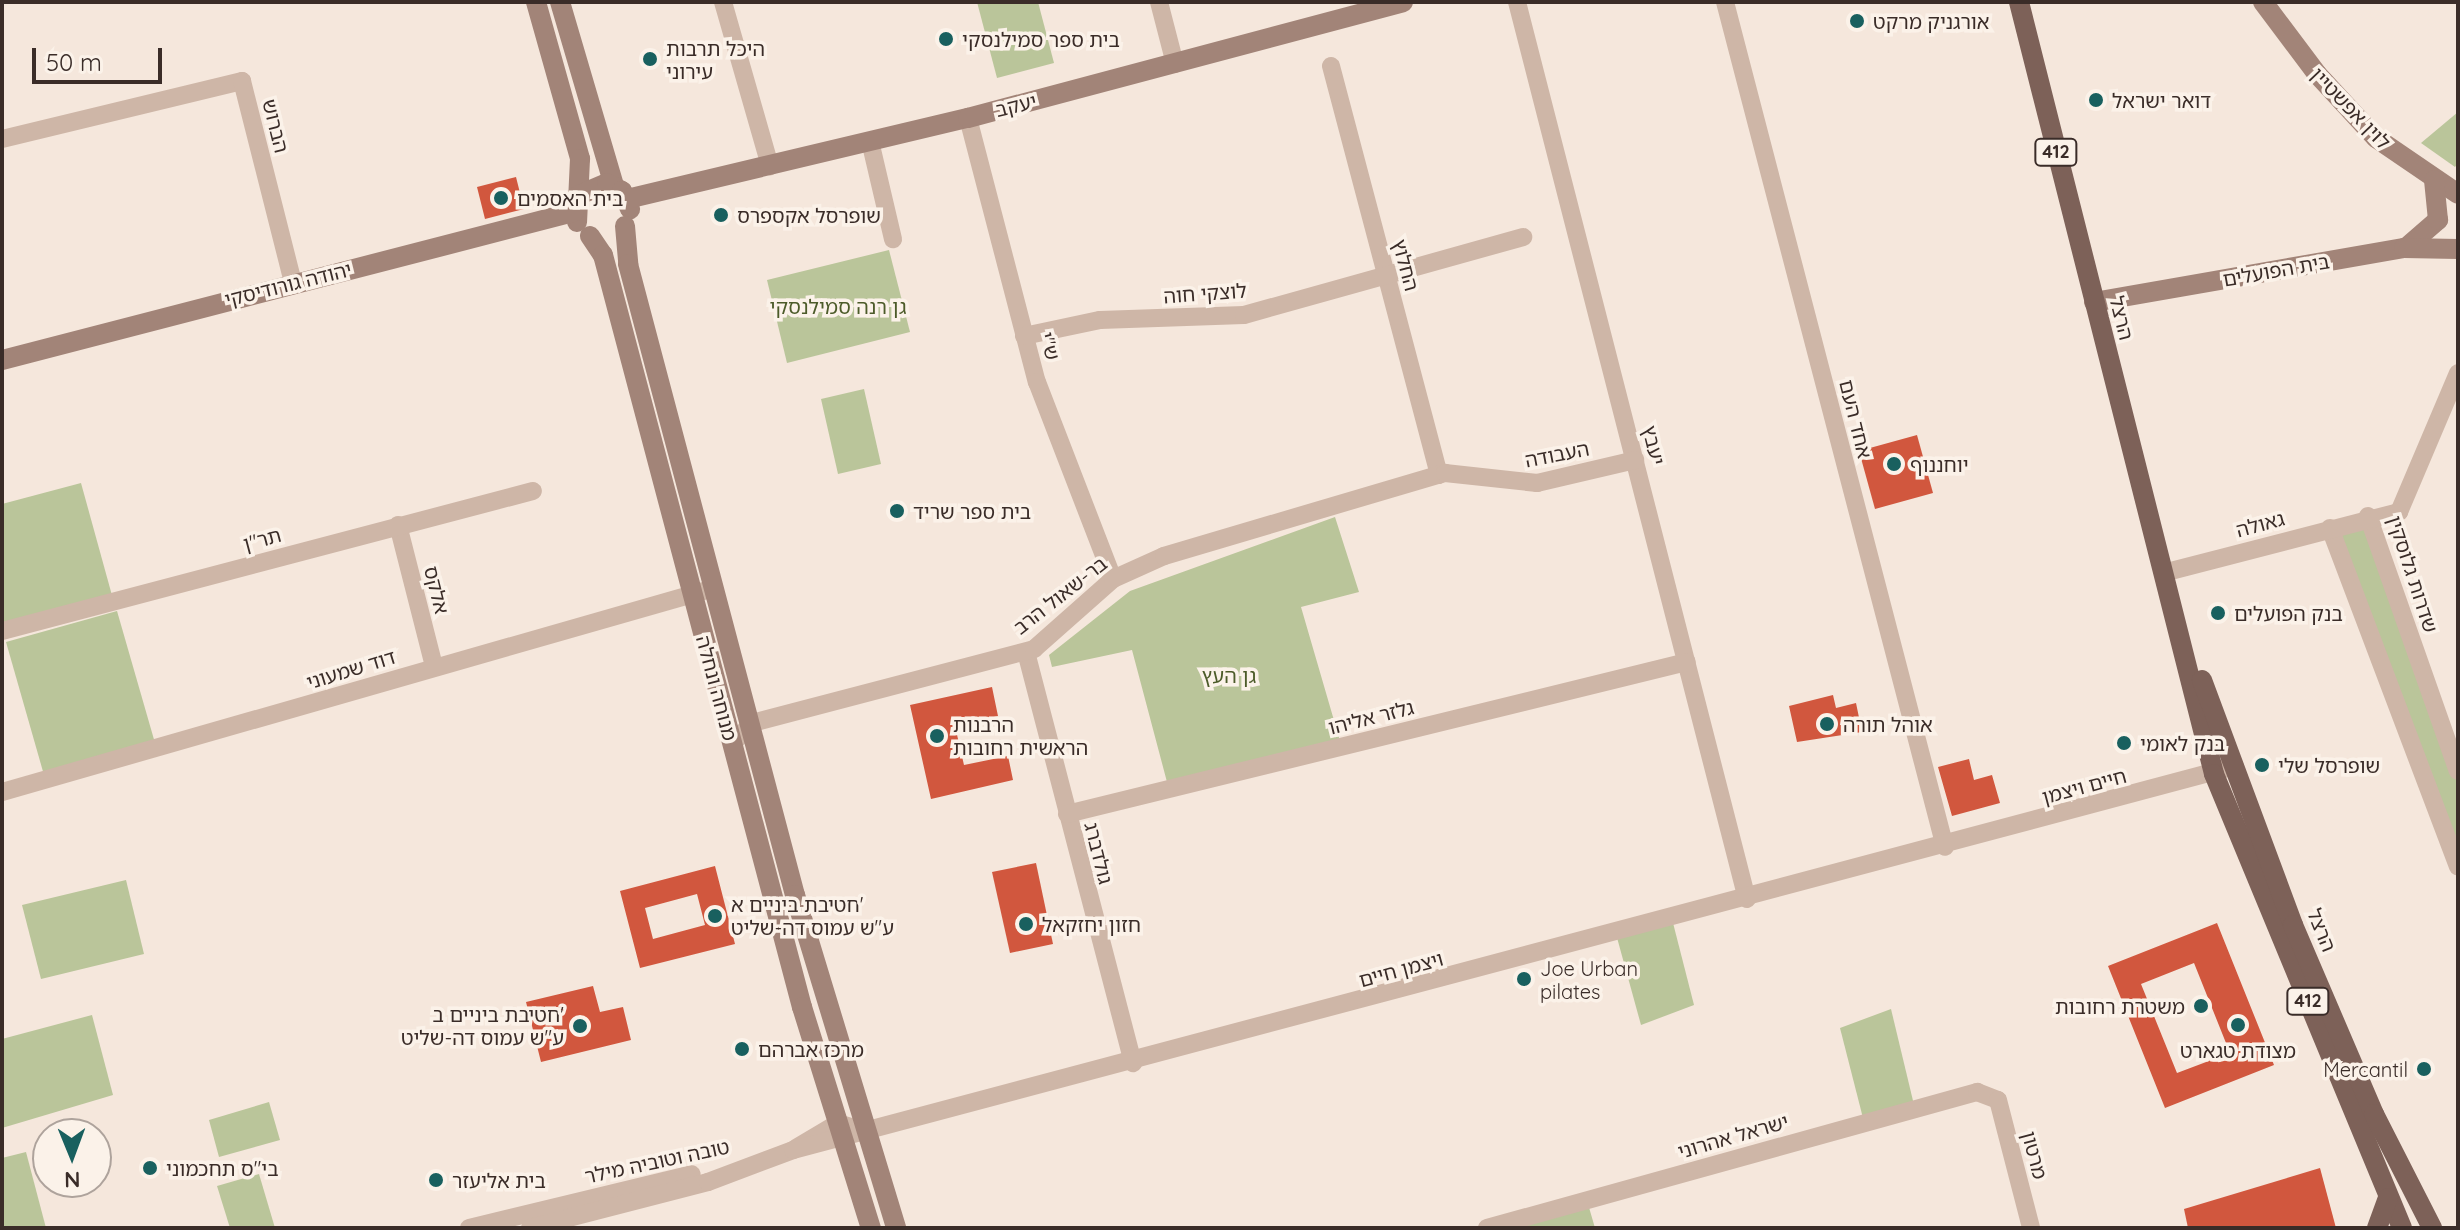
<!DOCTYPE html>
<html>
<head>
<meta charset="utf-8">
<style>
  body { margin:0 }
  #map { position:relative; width:2460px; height:1230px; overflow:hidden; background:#f5e7dc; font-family:Quicksand,"Noto Sans Hebrew",sans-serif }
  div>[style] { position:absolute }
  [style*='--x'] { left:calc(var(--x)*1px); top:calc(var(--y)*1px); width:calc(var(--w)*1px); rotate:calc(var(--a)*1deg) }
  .green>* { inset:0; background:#bac59a }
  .building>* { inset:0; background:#d1573e }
  .street>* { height:18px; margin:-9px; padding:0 9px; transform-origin:9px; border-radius:9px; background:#ceb6a7 }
  .secondary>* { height:20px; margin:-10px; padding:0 10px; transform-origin:10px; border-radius:10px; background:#a28478 }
  .primary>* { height:20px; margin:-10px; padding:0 10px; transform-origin:10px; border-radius:10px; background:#7d6158 }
  .dots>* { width:22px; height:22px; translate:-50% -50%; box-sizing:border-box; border:4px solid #fbf2e9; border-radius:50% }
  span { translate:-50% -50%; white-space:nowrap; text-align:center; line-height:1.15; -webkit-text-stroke:7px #fbf2e9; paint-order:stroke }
  .shield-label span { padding:2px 6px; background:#fbf2e9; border:2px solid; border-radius:6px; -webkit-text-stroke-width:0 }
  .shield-label { font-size:18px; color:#3a2c28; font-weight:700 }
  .poi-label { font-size:20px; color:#3a2c28 }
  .left { translate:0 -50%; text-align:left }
  .right { translate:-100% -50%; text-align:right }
  .street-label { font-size:20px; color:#3a2c28 }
  .park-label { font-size:20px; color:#4c5b29 }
  .frame { position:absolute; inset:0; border:4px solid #3a2c28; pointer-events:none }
  .north { position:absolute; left:32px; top:1118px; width:80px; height:80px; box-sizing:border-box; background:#fbf2e9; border:2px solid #aea39c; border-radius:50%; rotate:179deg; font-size:22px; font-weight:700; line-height:32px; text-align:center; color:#3a2c28 }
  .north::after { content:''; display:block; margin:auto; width:28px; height:36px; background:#19605f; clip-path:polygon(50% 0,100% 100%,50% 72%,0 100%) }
  .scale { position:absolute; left:32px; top:48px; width:130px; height:36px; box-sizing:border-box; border:4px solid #3a2c28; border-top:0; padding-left:10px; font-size:24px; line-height:28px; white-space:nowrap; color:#3a2c28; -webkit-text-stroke:6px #fbf2e9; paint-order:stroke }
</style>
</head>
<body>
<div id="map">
  <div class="green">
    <div style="clip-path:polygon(977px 2px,1038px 2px,1054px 63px,997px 78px)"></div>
    <div style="clip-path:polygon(2458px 112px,2458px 163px,2455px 167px,2421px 143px)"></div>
    <div style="clip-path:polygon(889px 250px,910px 332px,787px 363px,767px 280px)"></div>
    <div style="clip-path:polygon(864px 389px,881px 464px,838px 474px,821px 399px)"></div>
    <div style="clip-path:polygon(81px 483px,113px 599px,2px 629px,2px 504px)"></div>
    <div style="clip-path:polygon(1335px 517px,1359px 592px,1301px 607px,1340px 741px,1167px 782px,1132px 650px,1052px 667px,1049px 655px,1130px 591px)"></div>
    <div style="clip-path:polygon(2364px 519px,2458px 777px,2458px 858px,2336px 528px)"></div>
    <div style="clip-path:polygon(117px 611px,155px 743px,44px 775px,6px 642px)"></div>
    <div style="clip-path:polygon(126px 880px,144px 954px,41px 979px,22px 905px)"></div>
    <div style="clip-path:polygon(1672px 919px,1694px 1005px,1641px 1025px,1616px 934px)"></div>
    <div style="clip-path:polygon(1891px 1009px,1915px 1109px,1864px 1122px,1840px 1028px)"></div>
    <div style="clip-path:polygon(92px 1015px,113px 1095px,2px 1128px,2px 1039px)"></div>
    <div style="clip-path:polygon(269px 1102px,280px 1140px,219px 1157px,209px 1120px)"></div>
    <div style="clip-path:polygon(26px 1152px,46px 1228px,2px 1228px,2px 1158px)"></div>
    <div style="clip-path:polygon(259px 1174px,275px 1228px,230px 1228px,217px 1186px)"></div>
    <div style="clip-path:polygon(1588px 1204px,1595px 1228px,1499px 1228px)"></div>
  </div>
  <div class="building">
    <div style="clip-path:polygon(516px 177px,524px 209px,485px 219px,477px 187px)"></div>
    <div style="clip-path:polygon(1917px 435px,1933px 493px,1875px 509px,1859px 451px)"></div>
    <div style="clip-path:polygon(992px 687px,998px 716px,955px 726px,964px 765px,1008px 756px,1013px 780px,931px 799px,910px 705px)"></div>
    <div style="clip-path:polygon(1833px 695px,1836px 708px,1856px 703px,1862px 732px,1797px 742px,1789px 706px)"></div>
    <div style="clip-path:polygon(1969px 759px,1974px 780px,1992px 775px,2000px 803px,1952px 816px,1938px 767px)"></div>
    <div style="clip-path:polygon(1036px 863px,1053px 944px,1010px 953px,992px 872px)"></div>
    <div style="clip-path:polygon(evenodd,715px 866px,735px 944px,640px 968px,620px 891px,715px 866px,697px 894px,705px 925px,653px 939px,645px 908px,697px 894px)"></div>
    <div style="clip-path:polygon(evenodd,2217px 923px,2274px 1065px,2165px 1108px,2108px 966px,2217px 923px,2194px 963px,2230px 1053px,2177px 1073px,2141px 984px,2194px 963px)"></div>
    <div style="clip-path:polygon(593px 986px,600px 1012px,623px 1007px,631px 1040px,541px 1062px,526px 1002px)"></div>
    <div style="clip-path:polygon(2320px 1168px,2336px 1228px,2188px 1228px,2184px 1209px)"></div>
  </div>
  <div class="street">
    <div style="--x:723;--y:2;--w:171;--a:74"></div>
    <div style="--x:1159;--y:2;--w:64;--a:75.5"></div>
    <div style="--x:1517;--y:2;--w:926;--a:75.62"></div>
    <div style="--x:1725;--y:2;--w:873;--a:75.41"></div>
    <div style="--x:1331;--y:66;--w:423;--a:75.2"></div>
    <div style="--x:968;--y:118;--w:273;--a:75.4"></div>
    <div style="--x:1037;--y:382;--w:211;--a:68.9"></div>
    <div style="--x:2;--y:139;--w:247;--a:-13.6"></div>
    <div style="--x:242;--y:81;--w:207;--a:75.8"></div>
    <div style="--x:870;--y:141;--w:101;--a:76.8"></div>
    <div style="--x:1024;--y:336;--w:78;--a:-11.9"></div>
    <div style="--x:1100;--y:320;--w:144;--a:-2"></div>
    <div style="--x:1244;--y:315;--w:290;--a:-15.6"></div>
    <div style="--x:2368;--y:516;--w:270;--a:70.6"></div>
    <div style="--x:398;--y:525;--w:146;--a:75.7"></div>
    <div style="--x:2330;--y:528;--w:362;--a:69.3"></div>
    <div style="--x:2163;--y:573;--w:244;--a:-14.5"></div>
    <div style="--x:2399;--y:512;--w:151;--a:-67"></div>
    <div style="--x:2;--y:631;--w:549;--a:-14.77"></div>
    <div style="--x:1026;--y:652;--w:425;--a:75.4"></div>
    <div style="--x:732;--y:744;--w:29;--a:-46"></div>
    <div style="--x:752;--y:723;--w:292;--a:-14.7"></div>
    <div style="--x:1034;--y:649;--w:106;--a:-41.5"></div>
    <div style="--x:1113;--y:579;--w:56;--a:-24.3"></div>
    <div style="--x:1164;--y:556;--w:293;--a:-16.5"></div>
    <div style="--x:1445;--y:473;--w:93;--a:6.2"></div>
    <div style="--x:1537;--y:483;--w:101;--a:-13.2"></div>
    <div style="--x:2;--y:792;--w:733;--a:-15.99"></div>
    <div style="--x:1067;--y:814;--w:638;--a:-13.78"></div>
    <div style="--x:796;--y:1148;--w:49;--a:-30.8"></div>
    <div style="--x:838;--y:1123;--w:14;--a:17"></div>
    <div style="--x:469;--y:1228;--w:229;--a:-13.6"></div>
    <div style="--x:530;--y:1228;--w:184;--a:-14.5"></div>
    <div style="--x:708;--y:1182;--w:91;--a:-20.6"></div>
    <div style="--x:793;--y:1150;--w:1492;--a:-14.91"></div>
    <div style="--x:1487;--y:1228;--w:509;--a:-15.51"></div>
    <div style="--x:1977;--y:1092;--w:22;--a:21"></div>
    <div style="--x:1998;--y:1100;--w:132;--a:75.5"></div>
  </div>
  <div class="secondary">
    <div style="--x:536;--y:2;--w:163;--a:74.3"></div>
    <div style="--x:580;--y:159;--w:63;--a:92.7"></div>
    <div style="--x:560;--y:2;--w:191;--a:73.6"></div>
    <div style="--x:2263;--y:2;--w:90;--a:53.1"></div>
    <div style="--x:2317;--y:74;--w:87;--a:47.3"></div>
    <div style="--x:2376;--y:138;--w:99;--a:34.3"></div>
    <div style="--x:579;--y:195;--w:30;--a:-23"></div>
    <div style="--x:607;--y:183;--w:17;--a:28"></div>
    <div style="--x:622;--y:191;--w:20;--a:66"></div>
    <div style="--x:627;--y:199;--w:350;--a:-13.4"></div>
    <div style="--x:968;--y:118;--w:450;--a:-14.9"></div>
    <div style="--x:625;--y:226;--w:38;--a:85"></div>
    <div style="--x:628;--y:264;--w:653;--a:75.18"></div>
    <div style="--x:795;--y:895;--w:348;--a:73.1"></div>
    <div style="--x:590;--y:236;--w:23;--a:56"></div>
    <div style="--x:603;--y:255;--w:778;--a:75.18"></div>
    <div style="--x:802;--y:1007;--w:232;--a:72.7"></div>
    <div style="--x:2408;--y:246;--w:40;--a:-41"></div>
    <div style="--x:2438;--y:220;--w:40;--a:-95.7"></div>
    <div style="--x:2094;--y:302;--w:315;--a:-9.9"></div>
    <div style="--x:2404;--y:248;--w:54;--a:1.1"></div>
    <div style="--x:2;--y:360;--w:591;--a:-14.51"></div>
  </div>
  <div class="primary">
    <div style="--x:2019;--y:2;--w:796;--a:75.82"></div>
    <div style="--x:2214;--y:774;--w:491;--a:67.5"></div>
    <div style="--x:2202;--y:680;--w:261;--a:69.6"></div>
    <div style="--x:2293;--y:925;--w:206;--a:66.8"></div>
    <div style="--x:2374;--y:1114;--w:128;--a:63"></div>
    <div style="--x:2377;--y:1228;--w:32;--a:-70"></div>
  </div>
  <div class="dots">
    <div style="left:1857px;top:21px;background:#19605f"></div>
    <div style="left:946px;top:39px;background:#19605f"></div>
    <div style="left:650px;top:59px;background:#19605f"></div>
    <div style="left:2096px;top:100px;background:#19605f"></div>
    <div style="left:501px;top:198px;background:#19605f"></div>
    <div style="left:721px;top:215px;background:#19605f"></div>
    <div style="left:1894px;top:464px;background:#19605f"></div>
    <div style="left:897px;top:511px;background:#19605f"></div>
    <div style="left:2218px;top:613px;background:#19605f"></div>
    <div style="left:1827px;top:724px;background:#19605f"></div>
    <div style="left:937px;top:736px;background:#19605f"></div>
    <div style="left:2124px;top:743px;background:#19605f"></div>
    <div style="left:2262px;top:765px;background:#19605f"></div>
    <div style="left:715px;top:916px;background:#19605f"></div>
    <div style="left:1026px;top:924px;background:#19605f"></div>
    <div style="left:1524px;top:979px;background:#19605f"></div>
    <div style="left:2201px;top:1006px;background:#19605f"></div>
    <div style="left:2238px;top:1025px;background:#19605f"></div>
    <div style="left:580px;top:1026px;background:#19605f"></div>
    <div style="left:742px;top:1049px;background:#19605f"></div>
    <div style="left:2424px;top:1069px;background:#19605f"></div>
    <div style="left:150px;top:1168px;background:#19605f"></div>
    <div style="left:436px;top:1180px;background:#19605f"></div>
  </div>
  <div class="shield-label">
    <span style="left:2056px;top:152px">412</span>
    <span style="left:2308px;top:1001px">412</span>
  </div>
  <div class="poi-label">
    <span class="left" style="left:1873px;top:21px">אורגניק מרקט</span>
    <span class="left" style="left:962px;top:39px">בית ספר סמילנסקי</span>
    <span class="left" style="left:666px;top:60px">היכל תרבות<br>עירוני</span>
    <span class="left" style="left:2112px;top:100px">דואר ישראל</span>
    <span class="left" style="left:517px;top:198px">בית האסמים</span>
    <span class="left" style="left:737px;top:215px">שופרסל אקספרס</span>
    <span class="left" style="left:1910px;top:464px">יוחננוף</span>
    <span class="left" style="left:913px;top:511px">בית ספר שריד</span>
    <span class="left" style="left:2234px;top:613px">בנק הפועלים</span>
    <span class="left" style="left:953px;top:736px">הרבנות<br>הראשית רחובות</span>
    <span class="left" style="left:1843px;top:724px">אוהל תורה</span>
    <span class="left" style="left:2140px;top:743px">בנק לאומי</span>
    <span class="left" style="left:2278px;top:765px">שופרסל שלי</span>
    <span class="left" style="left:731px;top:916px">חטיבת ביניים א'<br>ע"ש עמוס דה-שליט</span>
    <span class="left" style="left:1042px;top:924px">חזון יחזקאל</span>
    <span class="left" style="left:1540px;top:980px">Joe Urban<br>pilates</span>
    <span class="right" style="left:2185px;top:1006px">משטרת רחובות</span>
    <span class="right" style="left:564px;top:1026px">חטיבת ביניים ב'<br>ע"ש עמוס דה-שליט</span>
    <span class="left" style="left:758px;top:1049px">מרכז אברהם</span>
    <span style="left:2238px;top:1050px">מצודת טגארט</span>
    <span class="right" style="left:2408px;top:1069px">Mercantil</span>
    <span class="left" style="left:166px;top:1168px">בי"ס תחכמוני</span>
    <span class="left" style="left:452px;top:1180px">בית אליעזר</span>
  </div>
  <div class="street-label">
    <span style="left:1016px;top:105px;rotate:-14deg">יעקב</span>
    <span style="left:2351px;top:108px;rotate:46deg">לוין אפשטיין</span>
    <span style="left:276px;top:126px;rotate:76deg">הברוש</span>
    <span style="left:1406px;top:265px;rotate:75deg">החלוץ</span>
    <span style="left:2276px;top:270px;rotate:-10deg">בית הפועלים</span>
    <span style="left:288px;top:284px;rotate:-14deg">יהודה גורודיסקי</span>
    <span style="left:1205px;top:293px;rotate:-4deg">לוצקי חוה</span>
    <span style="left:2122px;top:318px;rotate:76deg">הרצל</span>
    <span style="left:1050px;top:346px;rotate:74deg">ש"י</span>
    <span style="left:1856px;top:419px;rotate:76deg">אחד העם</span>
    <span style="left:1654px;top:445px;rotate:76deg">יעבץ</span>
    <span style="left:1557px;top:454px;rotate:-11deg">העבודה</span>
    <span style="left:2260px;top:524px;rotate:-15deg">גאולה</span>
    <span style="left:262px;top:539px;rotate:-15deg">תר"ן</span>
    <span style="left:2413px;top:574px;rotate:72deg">שדרות גלוסקין</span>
    <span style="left:437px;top:590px;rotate:76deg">אלקס</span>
    <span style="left:1060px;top:595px;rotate:-38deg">בר-שאול הרב</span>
    <span style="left:351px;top:669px;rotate:-17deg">דוד שמעוני</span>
    <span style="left:717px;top:688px;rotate:75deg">מנוחה ונחלה</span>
    <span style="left:1371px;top:717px;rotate:-14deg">גלזר אליהו</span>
    <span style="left:2084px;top:786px;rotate:-15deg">חיים ויצמן</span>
    <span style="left:1099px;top:853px;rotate:76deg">גולדברג</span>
    <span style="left:2322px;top:930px;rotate:68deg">הרצל</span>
    <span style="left:1401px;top:969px;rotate:-15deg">ויצמן חיים</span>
    <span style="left:1733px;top:1136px;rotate:-16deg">ישראל אהרוני</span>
    <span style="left:2035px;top:1155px;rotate:75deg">מרטון</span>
    <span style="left:657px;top:1161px;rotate:-12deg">טובה וטוביה מילר</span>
  </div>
  <div class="park-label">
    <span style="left:838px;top:306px">גן רנה סמילנסקי</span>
    <span style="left:1229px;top:675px">גן העץ</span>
  </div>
  <div class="frame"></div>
  <div class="north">N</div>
  <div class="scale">50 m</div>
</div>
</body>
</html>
